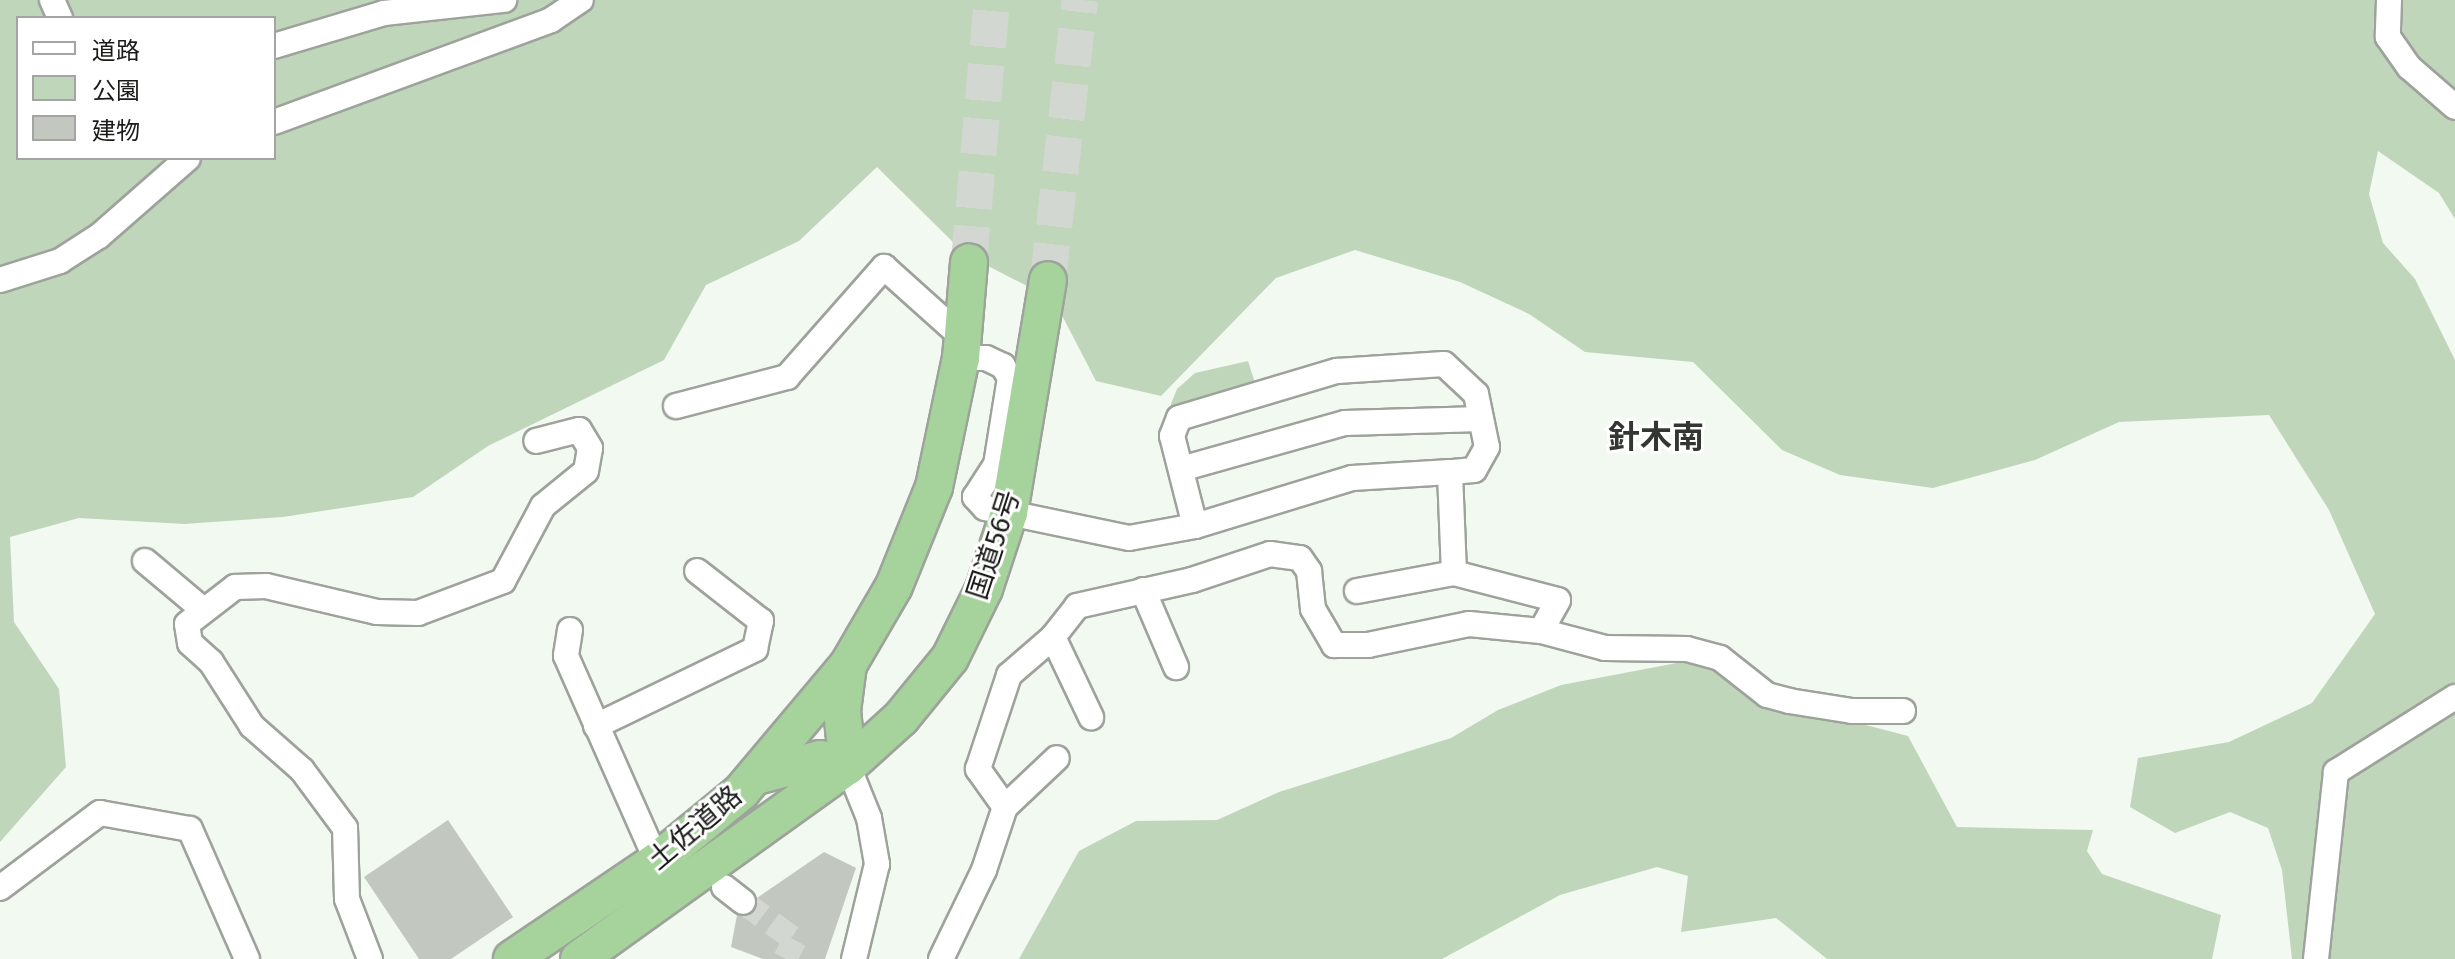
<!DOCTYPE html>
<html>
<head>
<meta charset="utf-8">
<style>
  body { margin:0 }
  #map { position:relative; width:2455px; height:959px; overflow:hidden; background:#f2f9f1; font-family:"Fira Sans","Noto Sans JP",sans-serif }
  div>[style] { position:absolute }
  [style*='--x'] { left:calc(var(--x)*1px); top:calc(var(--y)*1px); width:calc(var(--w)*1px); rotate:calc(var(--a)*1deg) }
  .green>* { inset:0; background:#c0d6bb }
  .building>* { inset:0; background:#c2c8c0 }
  .minor-tunnel>* { height:24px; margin-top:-12px; transform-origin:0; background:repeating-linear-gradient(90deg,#d2d8d1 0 24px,transparent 0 36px) }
  .highway-tunnel>* { height:36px; margin-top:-18px; transform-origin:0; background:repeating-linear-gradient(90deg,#d2d8d1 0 36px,transparent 0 54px) }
  .roads { filter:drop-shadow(2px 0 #9da39b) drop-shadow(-2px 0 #9da39b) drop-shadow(0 2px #9da39b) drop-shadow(0 -2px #9da39b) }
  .minor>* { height:24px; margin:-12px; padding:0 12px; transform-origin:12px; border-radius:12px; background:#fff }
  .highway>* { height:36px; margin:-18px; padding:0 18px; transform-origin:18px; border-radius:18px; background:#a6d39b }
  span { translate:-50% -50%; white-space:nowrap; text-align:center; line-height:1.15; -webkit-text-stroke:6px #fff; paint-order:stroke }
  .street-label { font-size:28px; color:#1a1c19 }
  .quarter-label { font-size:32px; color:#323731; font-weight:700 }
  .legend { position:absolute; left:16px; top:16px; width:260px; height:144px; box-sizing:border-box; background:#fff; border:2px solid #a3a4a3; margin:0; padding:10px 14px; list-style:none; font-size:24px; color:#1a1c19 }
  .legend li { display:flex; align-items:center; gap:16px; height:40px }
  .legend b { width:40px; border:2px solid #a3a4a3 }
</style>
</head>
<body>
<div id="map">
  <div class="green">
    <div style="clip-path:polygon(evenodd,0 0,2455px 0,2455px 219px,2439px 193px,2378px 151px,2369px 194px,2383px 243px,2415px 279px,2455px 360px,2455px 959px,2292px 959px,2282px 870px,2268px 828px,2230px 812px,2175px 833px,2130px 807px,2138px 758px,2229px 742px,2312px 703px,2375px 614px,2329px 510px,2269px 415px,2119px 422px,2035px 460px,1933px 488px,1840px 475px,1782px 450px,1693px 362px,1585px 352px,1529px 314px,1460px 282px,1355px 250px,1276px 278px,1161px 396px,1096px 381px,1054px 300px,965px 254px,877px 167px,799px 241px,706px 285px,664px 360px,488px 446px,413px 497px,283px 517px,184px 524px,79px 518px,10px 537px,14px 622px,59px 689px,66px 767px,0 842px,0 0,18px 18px,274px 18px,274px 158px,18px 158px,18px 18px)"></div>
    <div style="clip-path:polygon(1248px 361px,1256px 386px,1167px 414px,1177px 389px,1195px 373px)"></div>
    <div style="clip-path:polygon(1682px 662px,1751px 680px,1785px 704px,1908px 736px,1957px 827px,2093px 830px,2087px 851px,2102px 874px,2221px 915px,2212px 959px,1827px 959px,1776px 918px,1681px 932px,1688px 876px,1657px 867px,1560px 895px,1442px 959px,1019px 959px,1079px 851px,1136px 821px,1217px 820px,1279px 792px,1451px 738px,1498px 710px,1561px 685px)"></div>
  </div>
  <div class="building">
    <div style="clip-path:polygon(448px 820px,513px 917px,451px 959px,419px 959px,364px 877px)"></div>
    <div style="clip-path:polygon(824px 852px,856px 868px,825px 959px,763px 959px,731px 947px,737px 915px,749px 916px,757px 898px)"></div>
  </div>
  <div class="minor-tunnel">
    <div style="--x:743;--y:902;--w:64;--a:36.2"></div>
    <div style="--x:795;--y:940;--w:21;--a:118"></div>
  </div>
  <div class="highway-tunnel">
    <div style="--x:969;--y:262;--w:263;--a:-85"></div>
    <div style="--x:1048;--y:280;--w:282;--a:-83.5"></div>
  </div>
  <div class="roads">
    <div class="minor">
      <div style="--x:52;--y:0;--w:20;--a:66"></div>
      <div style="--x:2389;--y:0;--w:37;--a:92"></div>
      <div style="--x:2388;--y:37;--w:37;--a:55"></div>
      <div style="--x:2409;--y:67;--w:61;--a:41"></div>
      <div style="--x:274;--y:46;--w:115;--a:-16.7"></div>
      <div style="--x:384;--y:13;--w:121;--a:-6.2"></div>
      <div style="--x:274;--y:122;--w:295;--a:-20.2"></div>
      <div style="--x:551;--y:20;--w:36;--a:-34"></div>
      <div style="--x:0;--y:280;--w:63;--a:-17.6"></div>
      <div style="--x:60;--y:261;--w:46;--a:-32.7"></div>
      <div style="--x:99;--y:236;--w:118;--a:-41.2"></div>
      <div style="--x:676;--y:406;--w:115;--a:-14.6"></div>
      <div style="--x:787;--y:377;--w:147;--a:-48.6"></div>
      <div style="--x:884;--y:267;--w:105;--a:41.9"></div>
      <div style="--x:1181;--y:469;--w:170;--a:-15.7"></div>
      <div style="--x:1345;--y:423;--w:136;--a:-1.7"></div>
      <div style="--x:1195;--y:526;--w:93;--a:-104.3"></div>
      <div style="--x:1172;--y:436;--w:19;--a:-69"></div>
      <div style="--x:1179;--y:418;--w:165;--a:-16.6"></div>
      <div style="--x:1337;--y:371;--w:107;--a:-3.7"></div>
      <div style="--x:1444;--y:364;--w:44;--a:43.2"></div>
      <div style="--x:1476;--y:394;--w:54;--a:78.3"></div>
      <div style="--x:1487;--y:447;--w:26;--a:119"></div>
      <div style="--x:1474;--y:470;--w:24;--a:175"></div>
      <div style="--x:145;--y:561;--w:73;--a:40"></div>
      <div style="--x:1143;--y:590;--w:84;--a:66.8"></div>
      <div style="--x:1357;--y:591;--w:99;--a:-10.5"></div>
      <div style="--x:570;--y:630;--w:26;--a:99"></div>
      <div style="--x:566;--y:656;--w:224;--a:66.1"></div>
      <div style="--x:1541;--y:631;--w:66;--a:14.9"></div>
      <div style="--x:1605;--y:648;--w:82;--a:0.7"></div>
      <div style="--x:1687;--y:649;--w:34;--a:15"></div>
      <div style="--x:1720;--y:658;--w:60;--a:38.2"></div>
      <div style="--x:1767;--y:695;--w:23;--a:15"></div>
      <div style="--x:1789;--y:701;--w:64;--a:9"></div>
      <div style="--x:1852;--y:711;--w:51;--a:0"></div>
      <div style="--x:1053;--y:637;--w:89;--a:64.6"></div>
      <div style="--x:596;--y:726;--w:177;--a:-25.8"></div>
      <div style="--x:755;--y:649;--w:29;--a:-78"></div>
      <div style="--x:761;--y:621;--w:81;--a:-142"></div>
      <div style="--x:848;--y:766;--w:56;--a:68"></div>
      <div style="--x:869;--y:818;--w:47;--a:80.1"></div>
      <div style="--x:877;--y:864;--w:98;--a:103.6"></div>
      <div style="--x:1005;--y:807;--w:71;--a:-43.3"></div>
      <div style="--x:724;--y:887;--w:24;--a:38"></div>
      <div style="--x:0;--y:888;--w:125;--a:-36.9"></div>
      <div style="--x:100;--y:813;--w:91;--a:10.1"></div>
      <div style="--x:190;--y:829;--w:142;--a:66.3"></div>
      <div style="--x:370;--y:959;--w:64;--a:-111"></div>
      <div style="--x:347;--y:899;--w:71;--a:-91.6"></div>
      <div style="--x:345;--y:828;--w:72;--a:-126.6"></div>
      <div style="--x:302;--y:770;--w:67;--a:-138.7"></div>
      <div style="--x:252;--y:726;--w:76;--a:-122.6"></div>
      <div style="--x:211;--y:662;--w:28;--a:-138"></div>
      <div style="--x:190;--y:643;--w:19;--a:-99"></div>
      <div style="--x:187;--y:624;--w:61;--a:-37.6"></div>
      <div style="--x:235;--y:587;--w:31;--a:-2"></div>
      <div style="--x:266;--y:586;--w:114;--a:13.2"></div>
      <div style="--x:377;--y:612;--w:41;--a:1.4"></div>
      <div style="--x:418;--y:613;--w:91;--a:-20.6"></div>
      <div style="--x:503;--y:581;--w:85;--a:-61.9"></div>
      <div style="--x:543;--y:506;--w:55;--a:-39.1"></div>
      <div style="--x:586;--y:471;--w:23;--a:-80"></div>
      <div style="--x:590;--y:448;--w:21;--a:-121"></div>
      <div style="--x:579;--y:430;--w:44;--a:165.7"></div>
      <div style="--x:941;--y:959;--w:99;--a:-64.2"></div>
      <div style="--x:984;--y:870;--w:66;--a:-71.6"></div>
      <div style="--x:1005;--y:807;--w:47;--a:-125.4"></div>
      <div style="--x:978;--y:769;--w:99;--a:-71.7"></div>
      <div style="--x:1009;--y:675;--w:58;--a:-40.8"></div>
      <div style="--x:1053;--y:637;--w:39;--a:-52"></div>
      <div style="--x:1077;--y:606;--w:118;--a:-12.7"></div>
      <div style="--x:1192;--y:580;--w:82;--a:-18.4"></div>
      <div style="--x:1270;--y:554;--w:30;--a:8"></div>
      <div style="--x:1300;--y:558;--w:16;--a:55"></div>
      <div style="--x:1309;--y:571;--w:38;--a:84"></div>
      <div style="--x:1313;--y:609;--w:42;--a:59.7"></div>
      <div style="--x:1334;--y:645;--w:34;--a:0"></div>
      <div style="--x:1368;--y:645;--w:103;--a:-11.7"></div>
      <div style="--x:1469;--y:624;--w:72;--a:5.6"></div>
      <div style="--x:1541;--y:631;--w:35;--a:-61"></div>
      <div style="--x:1558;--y:600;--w:107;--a:-165.4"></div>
      <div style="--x:1454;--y:573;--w:101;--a:-92.3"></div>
      <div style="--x:1450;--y:472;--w:98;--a:176.5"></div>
      <div style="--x:1352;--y:478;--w:164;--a:163"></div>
      <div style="--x:1195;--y:526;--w:67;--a:169.7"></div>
      <div style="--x:1129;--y:538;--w:147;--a:-168.2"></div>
      <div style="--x:985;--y:508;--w:15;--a:-132"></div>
      <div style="--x:975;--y:497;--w:38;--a:-57"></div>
      <div style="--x:996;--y:465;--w:88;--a:-80.9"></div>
      <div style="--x:1010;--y:378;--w:14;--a:-120"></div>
      <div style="--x:1003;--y:366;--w:19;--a:-155"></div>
      <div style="--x:986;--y:358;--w:25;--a:180"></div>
      <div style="--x:2316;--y:959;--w:188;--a:-83.9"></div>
      <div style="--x:2336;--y:772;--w:141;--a:-32.2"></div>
    </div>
    <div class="highway">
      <div style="--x:848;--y:766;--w:55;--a:-96.2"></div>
      <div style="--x:842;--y:711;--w:46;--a:-82.6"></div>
      <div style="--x:756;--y:776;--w:66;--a:-14.9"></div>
      <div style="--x:820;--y:759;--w:29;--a:14"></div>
      <div style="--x:512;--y:959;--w:175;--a:-34.1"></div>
      <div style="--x:657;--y:861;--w:109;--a:-39.4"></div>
      <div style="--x:741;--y:792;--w:166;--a:-49.9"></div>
      <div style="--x:848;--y:665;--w:91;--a:-59.8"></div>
      <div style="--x:894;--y:586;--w:107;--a:-68"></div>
      <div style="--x:934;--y:487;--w:132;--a:-78.2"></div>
      <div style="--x:961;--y:358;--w:96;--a:-85.2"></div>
      <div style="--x:579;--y:959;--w:331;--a:-35.7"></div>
      <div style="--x:848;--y:766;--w:72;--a:-42.2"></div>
      <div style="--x:901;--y:718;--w:77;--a:-50.8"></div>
      <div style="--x:950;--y:658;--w:77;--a:-63.8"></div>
      <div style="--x:984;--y:589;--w:80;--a:-71.8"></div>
      <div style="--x:1009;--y:513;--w:236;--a:-80.5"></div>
    </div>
  </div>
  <div class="street-label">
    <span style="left:994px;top:545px;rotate:-72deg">国道56号</span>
    <span style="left:695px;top:828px;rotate:-40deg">土佐道路</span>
  </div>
  <div class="quarter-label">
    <span style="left:1656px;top:437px">針木南</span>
  </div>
  <ul class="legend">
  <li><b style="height:10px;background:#fff"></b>道路</li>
  <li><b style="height:22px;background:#c0d6bb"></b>公園</li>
  <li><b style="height:22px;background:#c2c8c0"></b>建物</li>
  </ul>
</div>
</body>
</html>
